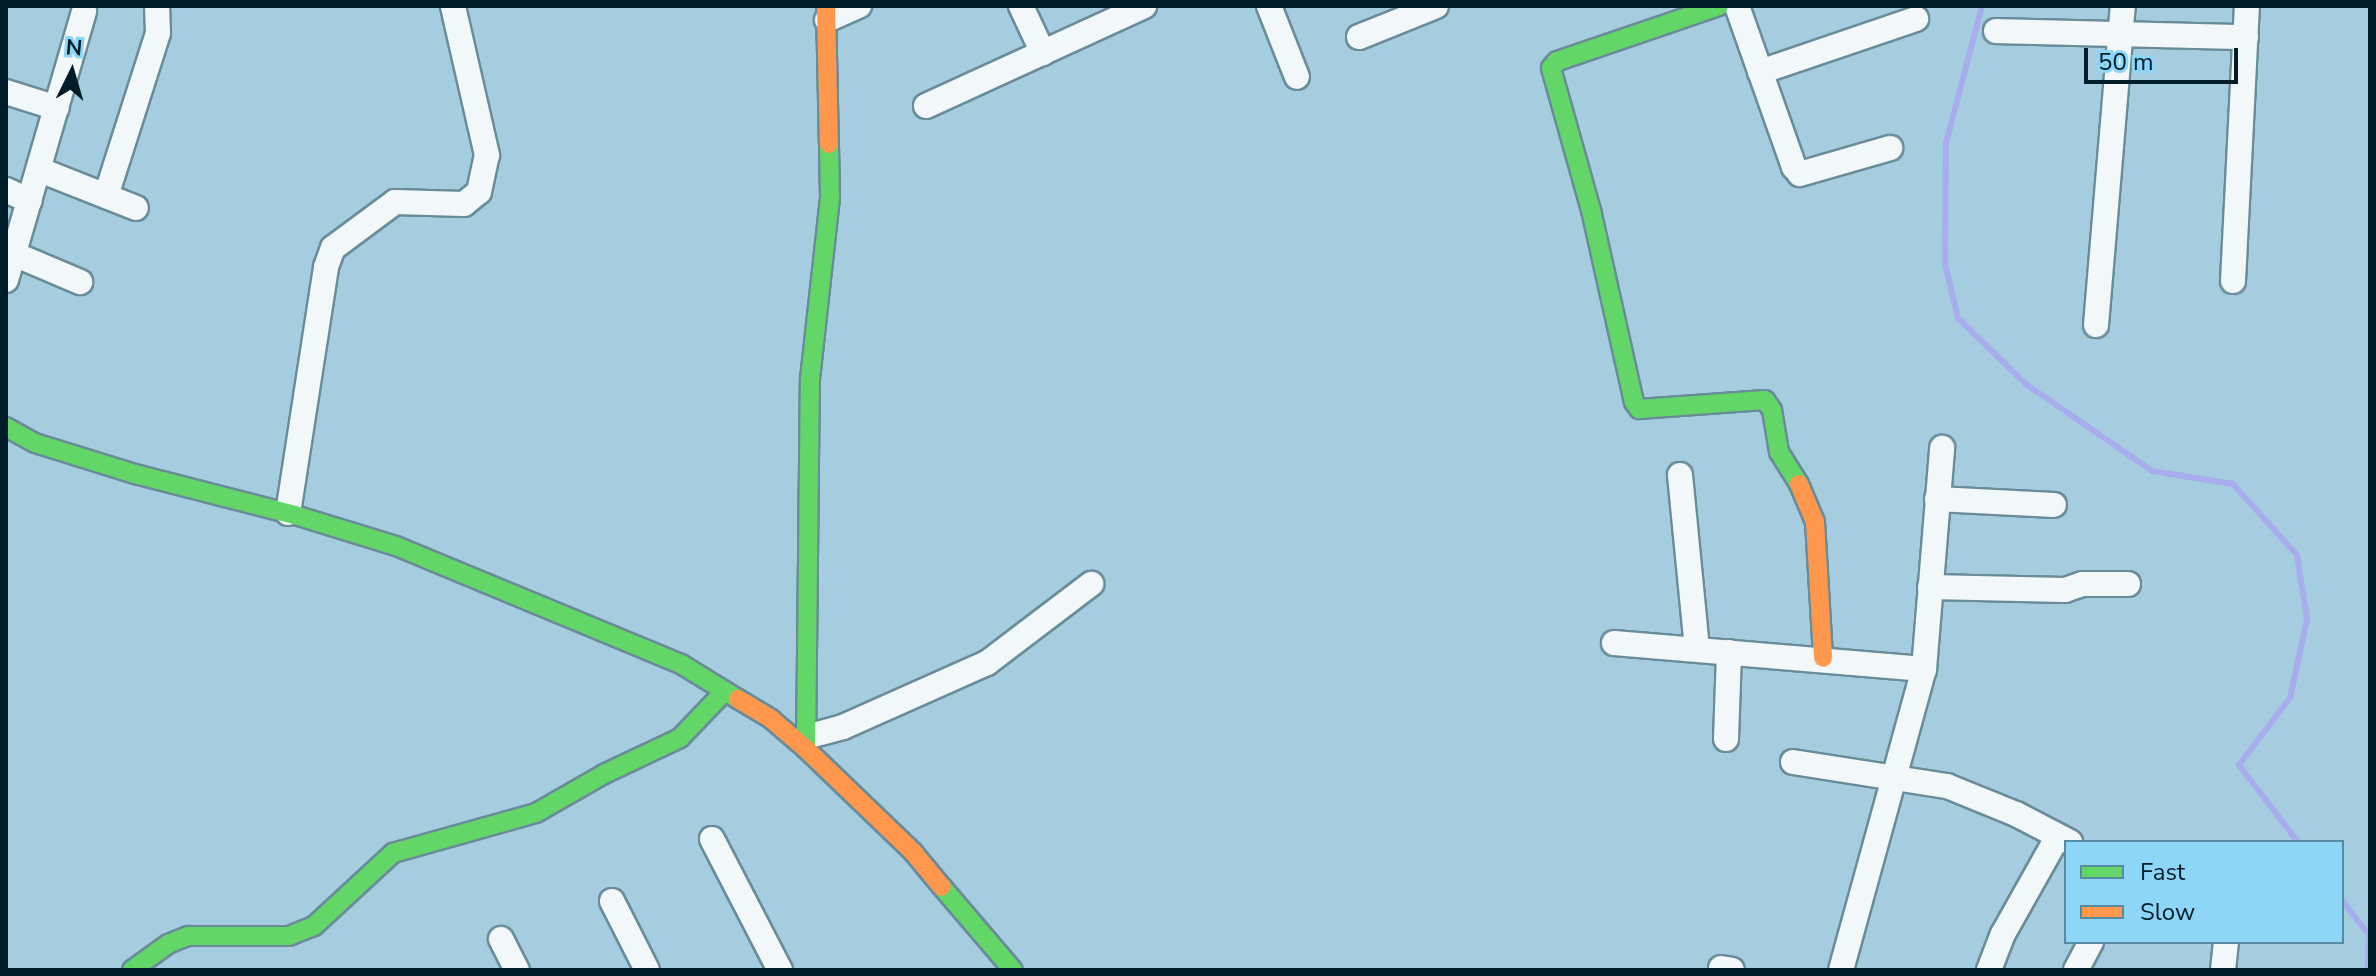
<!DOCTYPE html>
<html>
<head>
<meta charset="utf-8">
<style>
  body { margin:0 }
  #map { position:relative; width:2376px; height:976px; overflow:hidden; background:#a5cddf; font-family:"Nunito Sans",sans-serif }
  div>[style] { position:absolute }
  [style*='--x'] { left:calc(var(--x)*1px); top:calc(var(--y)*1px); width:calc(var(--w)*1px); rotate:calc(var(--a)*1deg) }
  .stream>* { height:6px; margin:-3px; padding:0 3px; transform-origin:3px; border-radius:3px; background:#a8aeed }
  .roads { filter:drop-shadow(2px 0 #6a8c99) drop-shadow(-2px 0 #6a8c99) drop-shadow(0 2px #6a8c99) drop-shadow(0 -2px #6a8c99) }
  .street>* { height:24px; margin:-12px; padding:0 12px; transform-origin:12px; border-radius:12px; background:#f2f8fa }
  .fast>* { height:18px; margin:-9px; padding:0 9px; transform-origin:9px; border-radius:9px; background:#63d668 }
  .slow>* { height:18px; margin:-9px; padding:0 9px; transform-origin:9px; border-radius:9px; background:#ff974d }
  span { translate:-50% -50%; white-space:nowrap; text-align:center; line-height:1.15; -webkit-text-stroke:8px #8dd6f7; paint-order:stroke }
  .frame { position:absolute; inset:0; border:8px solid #001c28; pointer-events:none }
  .legend { position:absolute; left:2064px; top:840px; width:280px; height:104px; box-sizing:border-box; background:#8dd6f7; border:2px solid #558ca4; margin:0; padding:10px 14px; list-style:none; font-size:24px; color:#001c28 }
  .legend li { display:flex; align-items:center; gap:16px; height:40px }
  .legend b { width:40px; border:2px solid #558ca4 }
  .north { position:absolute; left:32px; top:32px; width:80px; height:80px; -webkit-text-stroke:6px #8dd6f7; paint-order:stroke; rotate:5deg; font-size:22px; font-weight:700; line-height:32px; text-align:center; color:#001c28 }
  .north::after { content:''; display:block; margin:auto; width:28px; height:36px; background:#001c28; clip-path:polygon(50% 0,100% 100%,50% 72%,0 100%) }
  .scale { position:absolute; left:2084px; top:48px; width:154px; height:36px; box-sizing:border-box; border:4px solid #001c28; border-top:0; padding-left:10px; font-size:24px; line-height:28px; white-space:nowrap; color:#001c28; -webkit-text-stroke:6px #8dd6f7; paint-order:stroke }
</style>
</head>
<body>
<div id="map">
  <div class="stream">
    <div style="--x:1982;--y:6;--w:142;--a:104.7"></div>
    <div style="--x:1946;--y:143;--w:121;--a:90.5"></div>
    <div style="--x:1945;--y:264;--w:56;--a:76.5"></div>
    <div style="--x:1958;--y:318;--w:96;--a:44.2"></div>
    <div style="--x:2027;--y:385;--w:152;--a:34.5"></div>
    <div style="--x:2152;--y:471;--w:82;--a:9.1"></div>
    <div style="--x:2233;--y:484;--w:96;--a:48"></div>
    <div style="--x:2297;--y:555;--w:65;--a:81.1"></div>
    <div style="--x:2307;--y:619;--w:81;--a:102.1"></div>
    <div style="--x:2290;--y:698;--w:84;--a:127.3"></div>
    <div style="--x:2239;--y:765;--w:97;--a:52.5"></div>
    <div style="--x:2342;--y:900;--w:44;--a:52.4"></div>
    <div style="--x:2369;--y:935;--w:35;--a:92"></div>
  </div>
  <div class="roads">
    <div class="street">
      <div style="--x:1021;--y:6;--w:52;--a:64.9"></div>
      <div style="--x:1269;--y:6;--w:76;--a:68.5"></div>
      <div style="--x:1737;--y:6;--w:171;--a:70.5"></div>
      <div style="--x:1794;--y:167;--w:9;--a:49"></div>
      <div style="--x:1800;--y:174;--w:94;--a:-16.1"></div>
      <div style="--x:827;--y:20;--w:35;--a:-24"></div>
      <div style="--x:1996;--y:31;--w:250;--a:1.4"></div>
      <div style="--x:1359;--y:37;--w:83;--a:-21.9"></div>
      <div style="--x:1760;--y:72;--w:165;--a:-18.8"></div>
      <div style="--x:6;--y:92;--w:53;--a:17.4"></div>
      <div style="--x:926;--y:106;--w:240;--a:-24.6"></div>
      <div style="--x:40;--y:170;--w:103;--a:21.6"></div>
      <div style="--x:6;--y:190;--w:26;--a:25"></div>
      <div style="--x:106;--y:196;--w:171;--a:-72.3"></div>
      <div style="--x:158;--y:33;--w:27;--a:-92"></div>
      <div style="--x:14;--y:254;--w:72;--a:23"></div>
      <div style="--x:6;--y:280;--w:280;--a:-73.8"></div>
      <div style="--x:2233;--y:281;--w:275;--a:-87.1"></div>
      <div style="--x:2096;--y:325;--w:320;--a:-85.2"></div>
      <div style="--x:1680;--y:475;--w:175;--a:84.4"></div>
      <div style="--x:1937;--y:499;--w:117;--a:2.9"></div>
      <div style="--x:288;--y:513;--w:249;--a:-81.2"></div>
      <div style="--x:326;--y:267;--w:20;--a:-70"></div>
      <div style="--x:333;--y:248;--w:77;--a:-36.6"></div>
      <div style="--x:395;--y:202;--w:69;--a:1.7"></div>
      <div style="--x:464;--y:204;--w:19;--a:-39"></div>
      <div style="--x:479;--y:192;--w:38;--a:-78"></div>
      <div style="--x:487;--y:155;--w:153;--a:-102.9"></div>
      <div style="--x:1930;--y:587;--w:135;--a:1.3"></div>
      <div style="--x:2065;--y:590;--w:18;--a:-19"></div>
      <div style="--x:2082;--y:584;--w:46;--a:0"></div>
      <div style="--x:1614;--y:643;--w:311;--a:4.8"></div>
      <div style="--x:806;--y:737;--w:38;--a:-15"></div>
      <div style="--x:843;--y:727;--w:158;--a:-24"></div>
      <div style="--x:987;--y:663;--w:131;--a:-37.2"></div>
      <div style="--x:1726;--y:739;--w:87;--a:-88"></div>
      <div style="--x:1793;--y:762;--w:156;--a:8.9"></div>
      <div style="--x:1947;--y:786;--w:74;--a:22.1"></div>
      <div style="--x:2016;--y:814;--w:61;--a:27.4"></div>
      <div style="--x:712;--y:839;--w:148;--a:62.6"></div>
      <div style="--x:612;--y:901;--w:77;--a:63.1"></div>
      <div style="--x:501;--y:939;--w:35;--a:63"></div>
      <div style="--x:1721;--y:968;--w:11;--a:10"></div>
      <div style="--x:1841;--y:970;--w:312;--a:-74.6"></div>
      <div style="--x:1924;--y:669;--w:222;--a:-85.3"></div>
      <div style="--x:1989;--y:970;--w:39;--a:-69"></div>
      <div style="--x:2003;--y:934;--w:112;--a:-60.7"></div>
      <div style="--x:2076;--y:970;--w:32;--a:-62"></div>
      <div style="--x:2223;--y:970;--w:28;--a:-84"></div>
    </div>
    <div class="fast">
      <div style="--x:1719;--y:6;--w:171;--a:161.2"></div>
      <div style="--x:1557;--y:61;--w:9;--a:131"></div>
      <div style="--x:1551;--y:68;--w:148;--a:74.3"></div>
      <div style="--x:1591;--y:210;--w:197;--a:77.4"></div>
      <div style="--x:1634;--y:402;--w:9;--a:54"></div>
      <div style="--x:1639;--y:409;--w:126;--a:-4.1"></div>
      <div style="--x:1765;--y:400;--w:12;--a:55"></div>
      <div style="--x:1772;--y:410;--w:43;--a:80.5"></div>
      <div style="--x:1779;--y:452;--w:38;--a:58"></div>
      <div style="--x:6;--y:427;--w:33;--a:29"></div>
      <div style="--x:35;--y:443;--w:105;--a:17.2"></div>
      <div style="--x:135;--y:474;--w:165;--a:14.4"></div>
      <div style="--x:295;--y:515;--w:106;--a:17.1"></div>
      <div style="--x:396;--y:546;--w:308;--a:22.5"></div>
      <div style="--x:681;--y:664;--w:67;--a:31.6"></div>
      <div style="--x:806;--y:749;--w:370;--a:-89.4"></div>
      <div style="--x:810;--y:379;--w:182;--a:-83.7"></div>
      <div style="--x:830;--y:198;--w:54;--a:-91.1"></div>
      <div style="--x:942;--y:887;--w:109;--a:49.5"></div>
      <div style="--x:132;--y:970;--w:44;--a:-35.8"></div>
      <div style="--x:168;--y:944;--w:22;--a:-22"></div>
      <div style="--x:188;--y:936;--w:101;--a:0"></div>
      <div style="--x:289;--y:936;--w:27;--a:-22"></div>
      <div style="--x:314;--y:926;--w:108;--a:-42.7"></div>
      <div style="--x:393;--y:853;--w:148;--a:-15.6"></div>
      <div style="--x:536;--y:813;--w:78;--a:-29.8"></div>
      <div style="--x:604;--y:774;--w:84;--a:-25.3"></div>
      <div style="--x:680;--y:738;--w:65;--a:-46.2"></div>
    </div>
    <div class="slow">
      <div style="--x:826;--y:6;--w:138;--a:88.8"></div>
      <div style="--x:1799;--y:484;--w:41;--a:67.2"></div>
      <div style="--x:1815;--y:522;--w:136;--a:86.6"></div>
      <div style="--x:738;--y:699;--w:39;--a:31"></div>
      <div style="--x:771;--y:719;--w:46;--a:40.6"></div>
      <div style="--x:806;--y:749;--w:149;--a:43.9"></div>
      <div style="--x:913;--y:852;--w:45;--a:50.4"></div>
    </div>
  </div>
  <div class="frame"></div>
  <ul class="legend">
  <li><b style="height:10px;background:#63d668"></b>Fast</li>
  <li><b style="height:10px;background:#ff974d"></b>Slow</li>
  </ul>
  <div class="north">N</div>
  <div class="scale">50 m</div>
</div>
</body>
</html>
